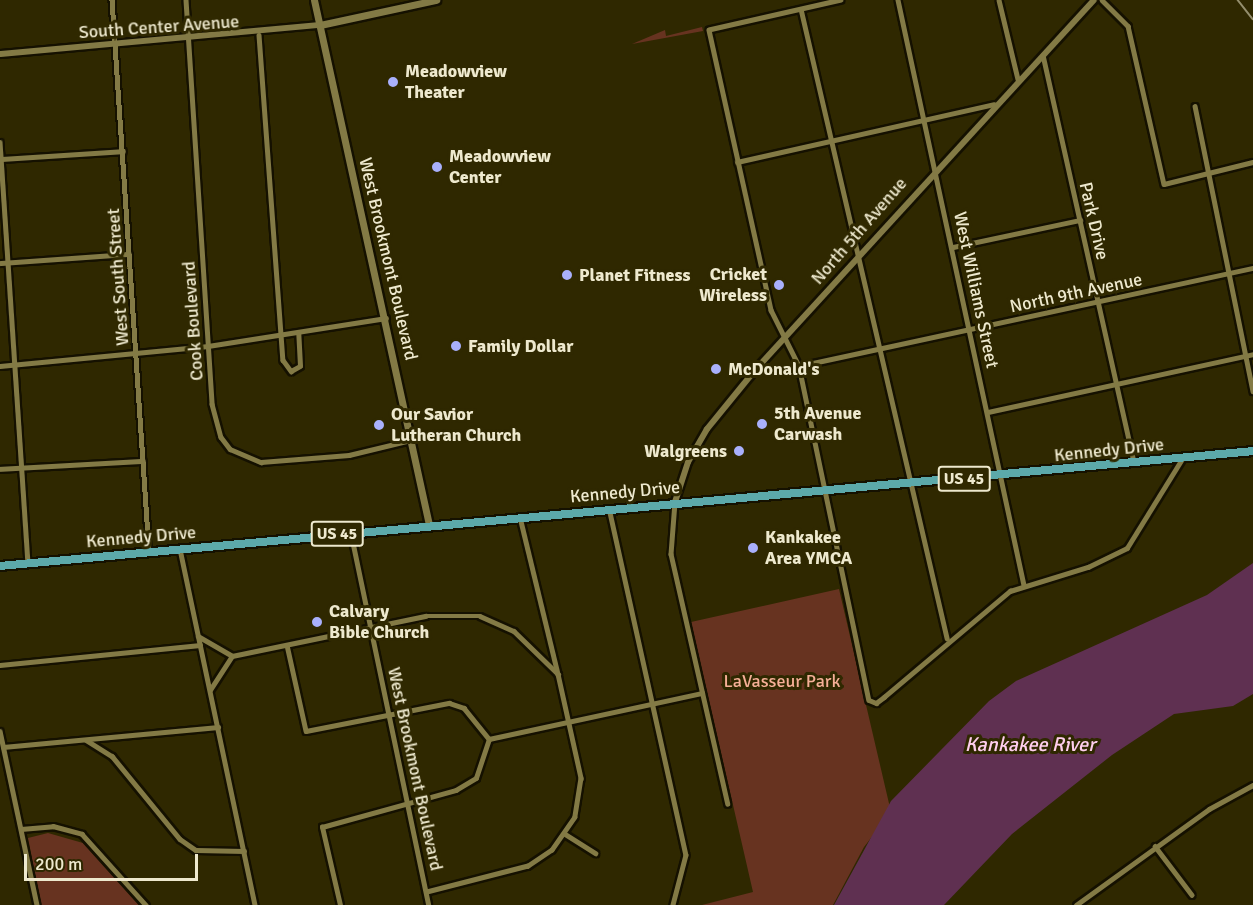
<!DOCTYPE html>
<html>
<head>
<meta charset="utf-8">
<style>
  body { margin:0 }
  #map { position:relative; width:1253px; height:905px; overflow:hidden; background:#2f2800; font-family:Signika,sans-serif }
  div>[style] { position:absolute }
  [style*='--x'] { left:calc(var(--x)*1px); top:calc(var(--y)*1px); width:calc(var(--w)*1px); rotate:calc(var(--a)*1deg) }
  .green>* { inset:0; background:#673320 }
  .water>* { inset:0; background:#5f3051 }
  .roads { filter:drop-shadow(2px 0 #151100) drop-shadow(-2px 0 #151100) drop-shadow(0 2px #151100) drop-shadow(0 -2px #151100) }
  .minor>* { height:4.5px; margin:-2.25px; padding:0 2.25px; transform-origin:2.25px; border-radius:2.25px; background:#837a45 }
  .tertiary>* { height:6px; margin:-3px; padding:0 3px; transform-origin:3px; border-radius:3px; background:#837a45 }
  .secondary>* { height:7px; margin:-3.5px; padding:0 3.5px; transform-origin:3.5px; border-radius:3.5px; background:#837a45 }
  .primary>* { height:8px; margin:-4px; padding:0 4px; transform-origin:4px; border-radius:4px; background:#5ca9aa }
  .rail>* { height:1.5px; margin:-0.75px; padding:0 0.75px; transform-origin:0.75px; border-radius:0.75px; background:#948e6d }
  .dots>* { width:16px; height:16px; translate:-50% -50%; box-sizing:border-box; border:3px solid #2f2800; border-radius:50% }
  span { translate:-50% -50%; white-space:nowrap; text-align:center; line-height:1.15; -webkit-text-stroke:6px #2f2800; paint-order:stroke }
  .shield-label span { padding:2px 4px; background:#2f2800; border:2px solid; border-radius:4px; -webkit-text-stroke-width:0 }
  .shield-label { font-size:16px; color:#eee9ce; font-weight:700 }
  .street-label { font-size:18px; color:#eee9ce }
  .poi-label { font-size:18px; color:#eee9ce; font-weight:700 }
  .left { translate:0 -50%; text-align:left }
  .right { translate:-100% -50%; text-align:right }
  .park-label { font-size:18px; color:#f6af97 }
  .water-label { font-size:20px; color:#ffceee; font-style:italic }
  .scale { position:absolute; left:24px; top:854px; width:174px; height:27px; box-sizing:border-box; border:3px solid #eee9ce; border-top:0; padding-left:8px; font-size:18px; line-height:21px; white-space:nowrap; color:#eee9ce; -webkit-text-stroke:4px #2f2800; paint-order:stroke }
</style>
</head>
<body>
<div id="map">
  <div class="green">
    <div style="clip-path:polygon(702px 27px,703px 31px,632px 44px,665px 30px,666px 36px)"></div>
    <div style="clip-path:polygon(839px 589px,891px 812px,864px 847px,833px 905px,702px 905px,753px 892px,691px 622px)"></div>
    <div style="clip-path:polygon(48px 833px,83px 843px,139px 905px,41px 905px,28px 838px)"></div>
  </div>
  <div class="water">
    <div style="clip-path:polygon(1253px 563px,1253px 694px,1233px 706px,1174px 714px,1112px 755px,1012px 834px,944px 905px,834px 905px,891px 801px,989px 701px,1016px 681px,1207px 595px)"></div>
  </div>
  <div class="roads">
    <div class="minor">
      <div style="--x:112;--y:0;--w:552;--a:86.16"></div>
      <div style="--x:186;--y:0;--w:405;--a:86.3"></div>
      <div style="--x:212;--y:404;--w:34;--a:75"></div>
      <div style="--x:221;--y:437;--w:15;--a:53"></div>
      <div style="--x:230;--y:449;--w:34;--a:23"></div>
      <div style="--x:261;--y:462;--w:88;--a:-4.5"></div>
      <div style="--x:349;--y:455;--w:64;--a:-13.6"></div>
      <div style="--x:841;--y:0;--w:135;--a:167.2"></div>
      <div style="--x:709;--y:30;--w:287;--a:77.5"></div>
      <div style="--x:771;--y:310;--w:63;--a:63.4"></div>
      <div style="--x:799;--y:366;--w:341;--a:78.2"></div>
      <div style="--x:869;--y:700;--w:8;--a:23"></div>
      <div style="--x:876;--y:703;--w:10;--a:-37"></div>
      <div style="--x:884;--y:697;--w:165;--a:-40.1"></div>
      <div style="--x:1010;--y:591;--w:82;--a:-17.1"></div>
      <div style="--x:1088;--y:567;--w:43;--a:-26"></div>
      <div style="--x:1127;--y:548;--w:105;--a:-58.3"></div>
      <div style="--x:898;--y:0;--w:598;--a:77.85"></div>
      <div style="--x:999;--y:0;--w:81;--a:76.5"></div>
      <div style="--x:1102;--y:0;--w:37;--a:45"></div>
      <div style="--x:1128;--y:26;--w:162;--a:77.2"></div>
      <div style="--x:1164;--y:184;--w:92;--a:-13.9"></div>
      <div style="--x:801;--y:9;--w:646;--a:76.93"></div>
      <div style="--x:259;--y:35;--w:326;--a:85.8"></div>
      <div style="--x:283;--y:360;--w:14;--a:54"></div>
      <div style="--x:291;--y:371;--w:10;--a:-29"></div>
      <div style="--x:300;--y:366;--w:33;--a:-93"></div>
      <div style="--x:1043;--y:55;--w:417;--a:77.4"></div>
      <div style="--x:1195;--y:106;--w:291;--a:78.5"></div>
      <div style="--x:0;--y:142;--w:422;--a:86.2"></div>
      <div style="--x:0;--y:159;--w:123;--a:-3.7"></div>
      <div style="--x:737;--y:162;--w:263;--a:-12.7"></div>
      <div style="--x:953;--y:247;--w:130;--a:-12"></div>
      <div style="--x:0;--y:263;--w:129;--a:-4"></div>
      <div style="--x:0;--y:366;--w:209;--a:-5.5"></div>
      <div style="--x:208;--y:346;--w:180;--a:-8.9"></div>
      <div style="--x:799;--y:366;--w:464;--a:-12.2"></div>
      <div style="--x:988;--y:412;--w:271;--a:-12.3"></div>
      <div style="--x:0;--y:469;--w:143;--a:-3.2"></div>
      <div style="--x:675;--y:502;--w:52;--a:94.4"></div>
      <div style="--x:671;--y:554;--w:256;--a:77.2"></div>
      <div style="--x:609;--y:508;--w:355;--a:77.5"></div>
      <div style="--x:686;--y:855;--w:52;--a:104.6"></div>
      <div style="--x:520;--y:517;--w:162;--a:76.4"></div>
      <div style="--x:351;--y:533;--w:380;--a:78.2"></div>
      <div style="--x:180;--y:549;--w:364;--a:78.1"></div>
      <div style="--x:198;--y:636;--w:39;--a:30"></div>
      <div style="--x:287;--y:645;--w:88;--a:77.5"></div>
      <div style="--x:306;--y:731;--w:146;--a:-11.1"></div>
      <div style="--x:449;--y:703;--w:16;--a:18"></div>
      <div style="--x:464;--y:708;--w:40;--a:51"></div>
      <div style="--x:0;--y:665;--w:201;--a:-5.7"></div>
      <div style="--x:210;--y:690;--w:40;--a:-57.1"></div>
      <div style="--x:232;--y:656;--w:198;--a:-11.7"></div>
      <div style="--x:426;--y:616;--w:54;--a:0"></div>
      <div style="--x:480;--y:616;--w:37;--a:24"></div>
      <div style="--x:514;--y:631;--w:62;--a:44.3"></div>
      <div style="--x:558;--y:674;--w:107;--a:77.5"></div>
      <div style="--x:581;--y:778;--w:39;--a:99"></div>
      <div style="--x:575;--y:817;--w:40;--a:124.9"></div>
      <div style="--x:552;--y:850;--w:29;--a:146"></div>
      <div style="--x:528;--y:866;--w:104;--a:165.6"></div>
      <div style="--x:0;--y:731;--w:178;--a:78"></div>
      <div style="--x:489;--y:739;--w:218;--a:-12.2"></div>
      <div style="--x:86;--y:740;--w:31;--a:32"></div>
      <div style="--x:112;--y:756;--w:107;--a:50.7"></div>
      <div style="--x:180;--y:839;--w:19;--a:35"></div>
      <div style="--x:196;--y:850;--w:48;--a:1.2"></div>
      <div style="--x:3;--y:747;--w:216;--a:-5.3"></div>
      <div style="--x:21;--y:829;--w:32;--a:-5"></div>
      <div style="--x:53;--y:826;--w:30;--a:15"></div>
      <div style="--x:82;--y:834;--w:96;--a:48"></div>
      <div style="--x:565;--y:834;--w:36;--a:32"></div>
      <div style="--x:1155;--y:846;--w:61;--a:52.9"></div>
      <div style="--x:340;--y:905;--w:80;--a:-103"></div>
      <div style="--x:322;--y:827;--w:139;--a:-15.4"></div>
      <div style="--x:456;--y:790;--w:23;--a:-31"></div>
      <div style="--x:476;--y:778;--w:41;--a:-71.6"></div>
      <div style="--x:1076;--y:905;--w:164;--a:-35.8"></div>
      <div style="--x:1209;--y:809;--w:50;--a:-28.6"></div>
    </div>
    <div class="tertiary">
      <div style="--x:0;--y:54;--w:321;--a:-5.2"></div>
      <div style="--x:675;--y:502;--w:42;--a:-72"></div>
      <div style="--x:688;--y:462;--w:38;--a:-60"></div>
      <div style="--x:707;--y:429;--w:77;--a:-50.8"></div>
      <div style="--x:756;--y:369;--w:500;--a:-47.51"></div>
    </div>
    <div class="secondary">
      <div style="--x:314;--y:0;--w:537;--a:77.64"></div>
      <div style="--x:320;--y:25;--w:119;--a:-12.2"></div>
    </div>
    <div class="primary">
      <div style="--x:0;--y:566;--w:1258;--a:-5.24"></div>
    </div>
  </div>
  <div class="rail">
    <div style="--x:1238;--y:0;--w:24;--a:52"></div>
  </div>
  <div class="dots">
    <div style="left:393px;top:82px;background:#a9b0fc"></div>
    <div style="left:437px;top:167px;background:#a9b0fc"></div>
    <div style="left:567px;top:275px;background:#a9b0fc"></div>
    <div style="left:779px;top:285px;background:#a9b0fc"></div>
    <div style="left:456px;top:346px;background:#a9b0fc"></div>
    <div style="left:716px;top:369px;background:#a9b0fc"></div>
    <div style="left:762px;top:424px;background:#a9b0fc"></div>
    <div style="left:379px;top:425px;background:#a9b0fc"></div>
    <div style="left:739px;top:451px;background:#a9b0fc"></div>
    <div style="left:753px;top:548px;background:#a9b0fc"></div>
    <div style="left:317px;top:622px;background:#a9b0fc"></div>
  </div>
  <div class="shield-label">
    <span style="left:964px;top:479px">US 45</span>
    <span style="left:337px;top:534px">US 45</span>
  </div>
  <div class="street-label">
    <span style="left:159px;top:27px;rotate:-4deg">South Center Avenue</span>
    <span style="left:1094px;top:221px;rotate:77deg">Park Drive</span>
    <span style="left:859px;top:231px;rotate:-49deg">North 5th Avenue</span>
    <span style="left:388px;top:259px;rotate:77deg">West Brookmont Boulevard</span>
    <span style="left:118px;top:277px;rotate:-94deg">West South Street</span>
    <span style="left:976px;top:290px;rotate:78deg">West Williams Street</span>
    <span style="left:1076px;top:293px;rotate:-12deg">North 9th Avenue</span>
    <span style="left:193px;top:321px;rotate:-94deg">Cook Boulevard</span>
    <span style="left:1109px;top:450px;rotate:-6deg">Kennedy Drive</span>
    <span style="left:625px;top:492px;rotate:-5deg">Kennedy Drive</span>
    <span style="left:141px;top:537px;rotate:-5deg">Kennedy Drive</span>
    <span style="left:415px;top:769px;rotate:78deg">West Brookmont Boulevard</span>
  </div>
  <div class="poi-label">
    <span class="left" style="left:405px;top:82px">Meadowview<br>Theater</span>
    <span class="left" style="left:449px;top:167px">Meadowview<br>Center</span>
    <span class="left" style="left:579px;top:275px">Planet Fitness</span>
    <span class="right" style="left:767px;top:285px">Cricket<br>Wireless</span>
    <span class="left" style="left:468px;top:346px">Family Dollar</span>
    <span class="left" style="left:728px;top:369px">McDonald's</span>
    <span class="left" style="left:774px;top:424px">5th Avenue<br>Carwash</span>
    <span class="left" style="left:391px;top:425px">Our Savior<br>Lutheran Church</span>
    <span class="right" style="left:727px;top:451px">Walgreens</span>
    <span class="left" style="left:765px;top:548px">Kankakee<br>Area YMCA</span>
    <span class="left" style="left:329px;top:622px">Calvary<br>Bible Church</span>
  </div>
  <div class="park-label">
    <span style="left:782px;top:681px">LaVasseur Park</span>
  </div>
  <div class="water-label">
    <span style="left:1030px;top:744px">Kankakee River</span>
  </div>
  <div class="scale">200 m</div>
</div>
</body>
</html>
